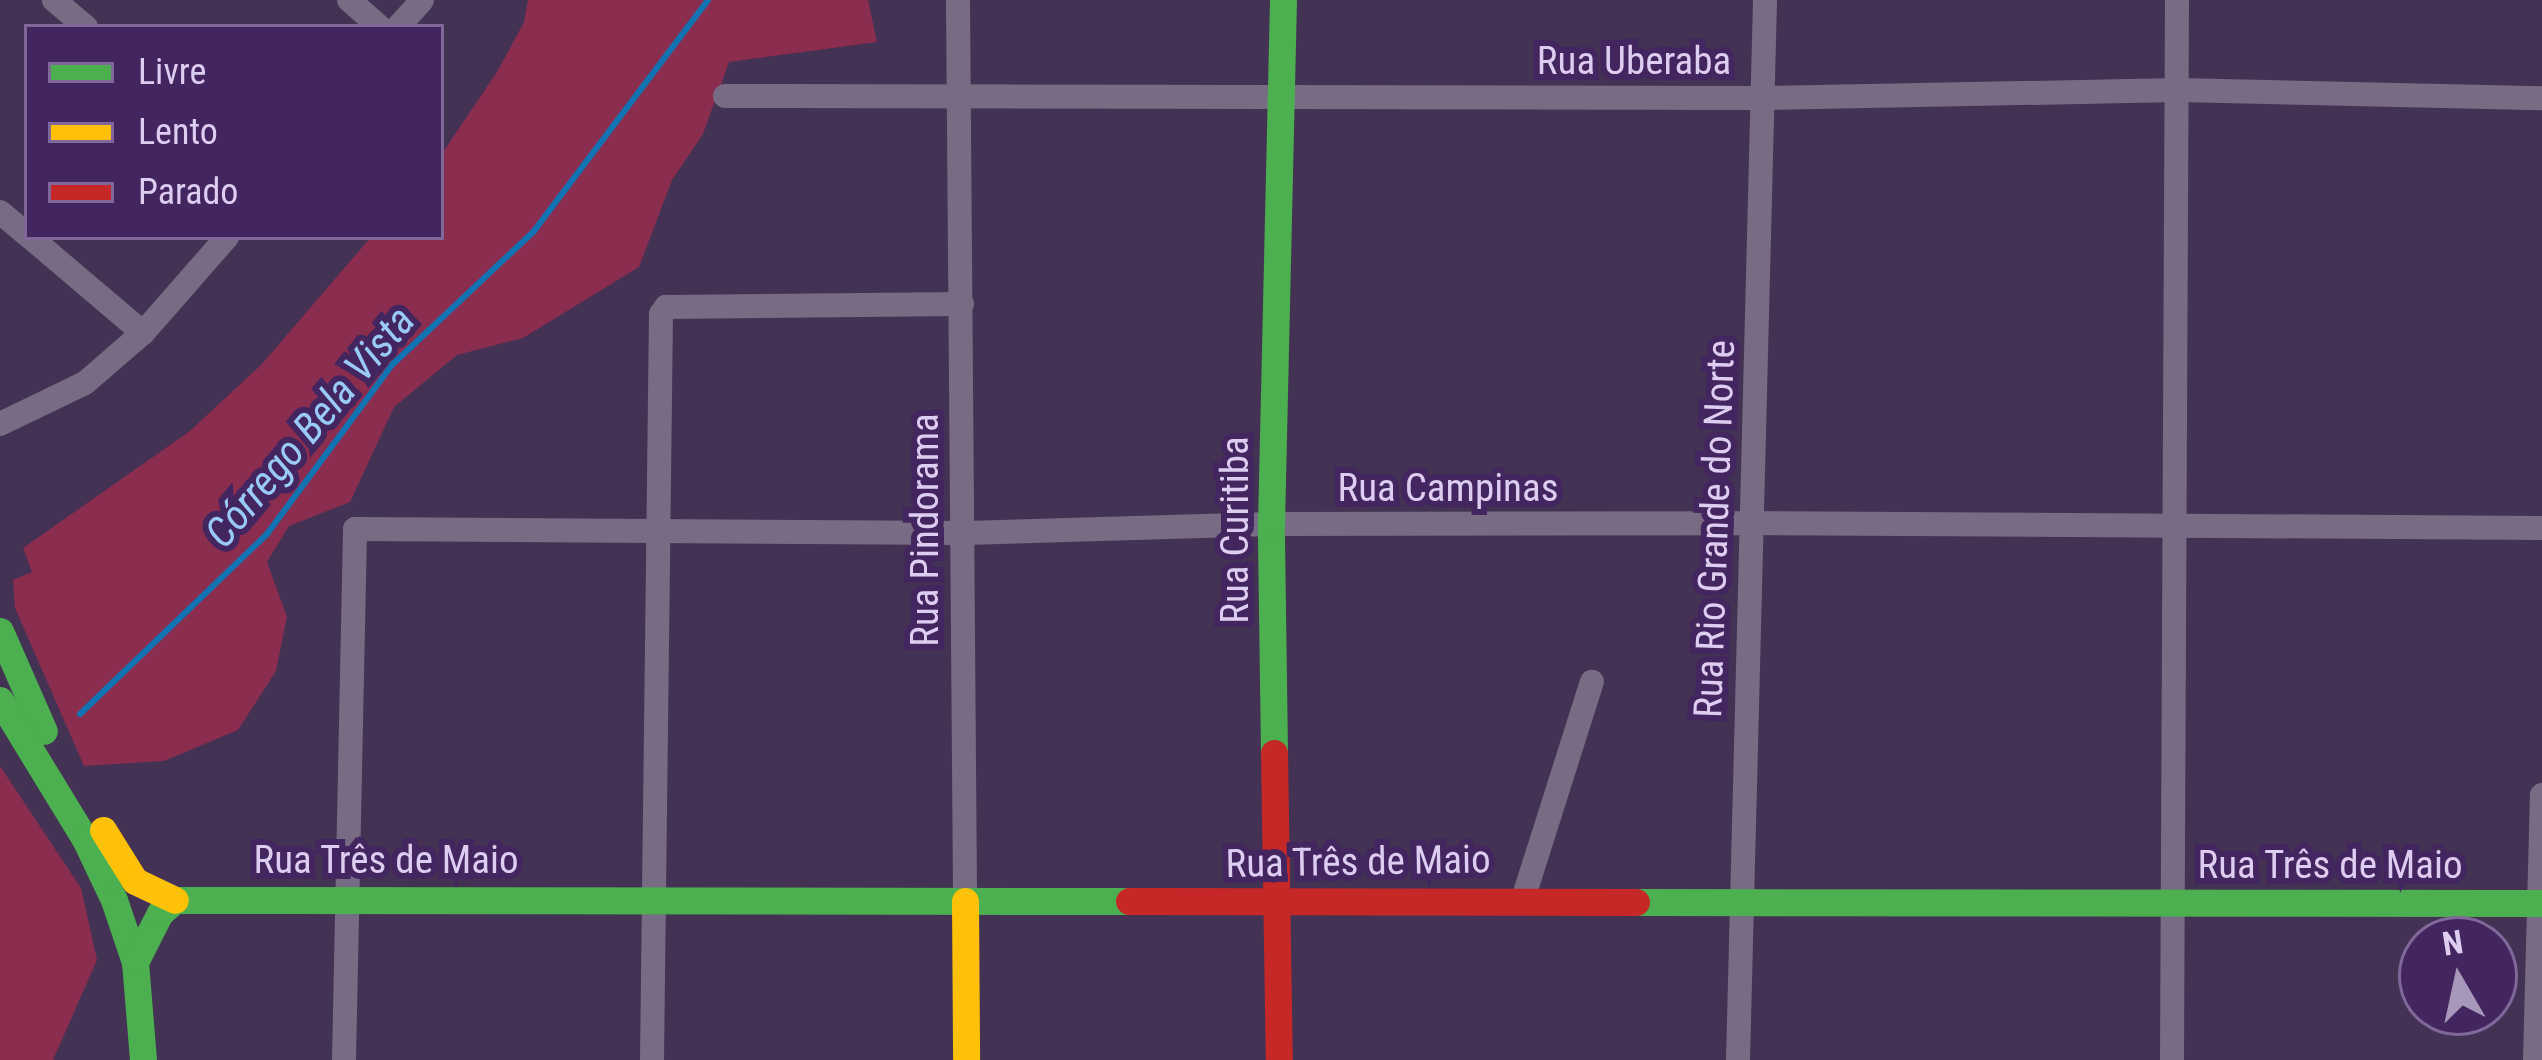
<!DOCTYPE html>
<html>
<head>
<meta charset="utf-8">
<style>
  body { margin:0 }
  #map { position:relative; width:2542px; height:1060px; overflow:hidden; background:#433253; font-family:"Roboto Condensed",sans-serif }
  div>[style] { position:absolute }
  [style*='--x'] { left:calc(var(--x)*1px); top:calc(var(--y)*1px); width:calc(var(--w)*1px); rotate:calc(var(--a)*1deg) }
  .green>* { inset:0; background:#8a2d4f }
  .stream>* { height:6px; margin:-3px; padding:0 3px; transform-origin:3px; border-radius:3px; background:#1273b3 }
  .street>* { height:24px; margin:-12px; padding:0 12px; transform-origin:12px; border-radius:12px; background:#786c84 }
  .fast>* { height:27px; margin:-13.5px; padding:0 13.5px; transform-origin:13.5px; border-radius:13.5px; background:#4caf50 }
  .slow>* { height:27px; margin:-13.5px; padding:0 13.5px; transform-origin:13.5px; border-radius:13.5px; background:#ffc107 }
  .jam>* { height:27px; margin:-13.5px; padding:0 13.5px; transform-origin:13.5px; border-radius:13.5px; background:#c62828 }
  span { translate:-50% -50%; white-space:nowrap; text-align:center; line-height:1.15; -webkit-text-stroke:12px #432560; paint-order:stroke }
  .street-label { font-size:39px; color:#ddcdf1 }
  .water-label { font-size:42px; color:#99cbf6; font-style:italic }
  .legend { position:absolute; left:24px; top:24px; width:420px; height:216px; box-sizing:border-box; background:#432560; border:3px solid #81689a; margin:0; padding:15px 21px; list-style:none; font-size:36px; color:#ddcdf1 }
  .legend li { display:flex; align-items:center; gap:24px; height:60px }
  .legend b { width:60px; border:3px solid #81689a }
  .north { position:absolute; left:2398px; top:916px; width:120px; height:120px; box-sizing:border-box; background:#432560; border:3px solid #81689a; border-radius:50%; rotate:351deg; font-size:33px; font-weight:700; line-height:48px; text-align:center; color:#ddcdf1 }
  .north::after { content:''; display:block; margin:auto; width:42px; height:54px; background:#a797ba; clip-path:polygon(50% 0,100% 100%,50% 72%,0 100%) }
</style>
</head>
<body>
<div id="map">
  <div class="green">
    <div style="clip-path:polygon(528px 0,868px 0,877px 42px,729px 62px,703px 134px,672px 180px,639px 267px,523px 338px,457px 355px,394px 407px,350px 502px,289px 526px,267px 562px,287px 617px,276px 671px,238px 730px,164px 761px,84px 766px,15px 608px,13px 580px,32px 572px,23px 548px,190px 431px,262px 364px,371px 237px,441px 237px,441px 155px,497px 72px,524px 22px)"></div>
    <div style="clip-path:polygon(0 766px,81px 888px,97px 960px,53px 1060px,0 1060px)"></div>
  </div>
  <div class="stream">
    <div style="--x:80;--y:714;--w:260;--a:-43.9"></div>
    <div style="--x:267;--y:534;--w:212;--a:-53.5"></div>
    <div style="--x:393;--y:364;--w:194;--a:-43.3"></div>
    <div style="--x:534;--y:231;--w:289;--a:-53"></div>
  </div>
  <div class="street">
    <div style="--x:54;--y:0;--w:42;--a:40.2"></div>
    <div style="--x:349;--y:0;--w:41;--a:41.1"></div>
    <div style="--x:958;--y:0;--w:901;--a:89.55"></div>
    <div style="--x:398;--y:27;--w:36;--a:-48"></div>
    <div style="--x:725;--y:96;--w:1041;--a:0.11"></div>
    <div style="--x:1766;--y:98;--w:412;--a:-1.1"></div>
    <div style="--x:2178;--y:90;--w:364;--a:1.3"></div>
    <div style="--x:0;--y:212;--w:35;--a:40"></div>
    <div style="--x:30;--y:237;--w:148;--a:40.3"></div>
    <div style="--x:0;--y:424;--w:94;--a:-25.8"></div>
    <div style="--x:85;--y:383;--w:77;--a:-40.8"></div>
    <div style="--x:143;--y:333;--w:128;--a:-48.8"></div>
    <div style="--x:1523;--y:899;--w:228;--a:-72.4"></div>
    <div style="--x:344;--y:1060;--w:531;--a:-88.81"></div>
    <div style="--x:355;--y:529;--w:609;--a:0.38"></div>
    <div style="--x:964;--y:533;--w:307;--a:-1.7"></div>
    <div style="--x:1271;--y:524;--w:479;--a:-0.1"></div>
    <div style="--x:1750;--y:523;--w:792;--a:0.36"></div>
    <div style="--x:652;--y:1060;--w:746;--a:-89.31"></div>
    <div style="--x:661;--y:314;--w:9;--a:-54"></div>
    <div style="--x:666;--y:307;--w:296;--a:-0.6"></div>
    <div style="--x:1738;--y:1060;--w:1060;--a:-88.54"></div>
    <div style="--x:2172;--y:1060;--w:1060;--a:-89.73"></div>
    <div style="--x:2535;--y:1060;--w:265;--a:-88.5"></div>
  </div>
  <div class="fast">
    <div style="--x:0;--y:631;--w:109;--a:66.3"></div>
    <div style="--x:0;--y:700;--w:165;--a:58.6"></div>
    <div style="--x:86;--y:841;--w:65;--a:64.6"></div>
    <div style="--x:114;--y:900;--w:65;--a:71.3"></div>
    <div style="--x:135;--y:962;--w:98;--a:85.3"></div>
    <div style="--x:1274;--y:753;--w:229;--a:-90.8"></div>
    <div style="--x:1271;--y:524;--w:524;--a:-88.69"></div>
    <div style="--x:1636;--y:902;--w:906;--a:0.06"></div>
    <div style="--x:135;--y:962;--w:55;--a:-63"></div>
    <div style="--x:160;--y:913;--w:20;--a:-41"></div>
    <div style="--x:175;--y:900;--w:954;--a:0.06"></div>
  </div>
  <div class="slow">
    <div style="--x:103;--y:830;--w:60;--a:57.9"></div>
    <div style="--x:135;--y:881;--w:44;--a:25.4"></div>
    <div style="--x:965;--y:901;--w:159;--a:89.6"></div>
  </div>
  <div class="jam">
    <div style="--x:1274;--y:753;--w:307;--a:89.1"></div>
    <div style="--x:1129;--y:901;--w:507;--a:0.11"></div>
  </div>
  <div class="street-label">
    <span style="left:1634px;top:61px">Rua Uberaba</span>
    <span style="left:1448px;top:488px">Rua Campinas</span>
    <span style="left:1715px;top:529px;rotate:-88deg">Rua Rio Grande do Norte</span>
    <span style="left:925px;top:530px;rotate:-90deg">Rua Pindorama</span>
    <span style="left:1235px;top:530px;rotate:-90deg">Rua Curitiba</span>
    <span style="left:386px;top:860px">Rua Três de Maio</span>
    <span style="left:1358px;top:862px;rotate:-1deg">Rua Três de Maio</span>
    <span style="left:2330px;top:865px">Rua Três de Maio</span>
  </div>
  <div class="water-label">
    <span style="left:310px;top:427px;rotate:-50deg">Córrego Bela Vista</span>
  </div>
  <ul class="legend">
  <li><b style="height:15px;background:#4caf50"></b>Livre</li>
  <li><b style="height:15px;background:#ffc107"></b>Lento</li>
  <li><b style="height:15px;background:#c62828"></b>Parado</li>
  </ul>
  <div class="north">N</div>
</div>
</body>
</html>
